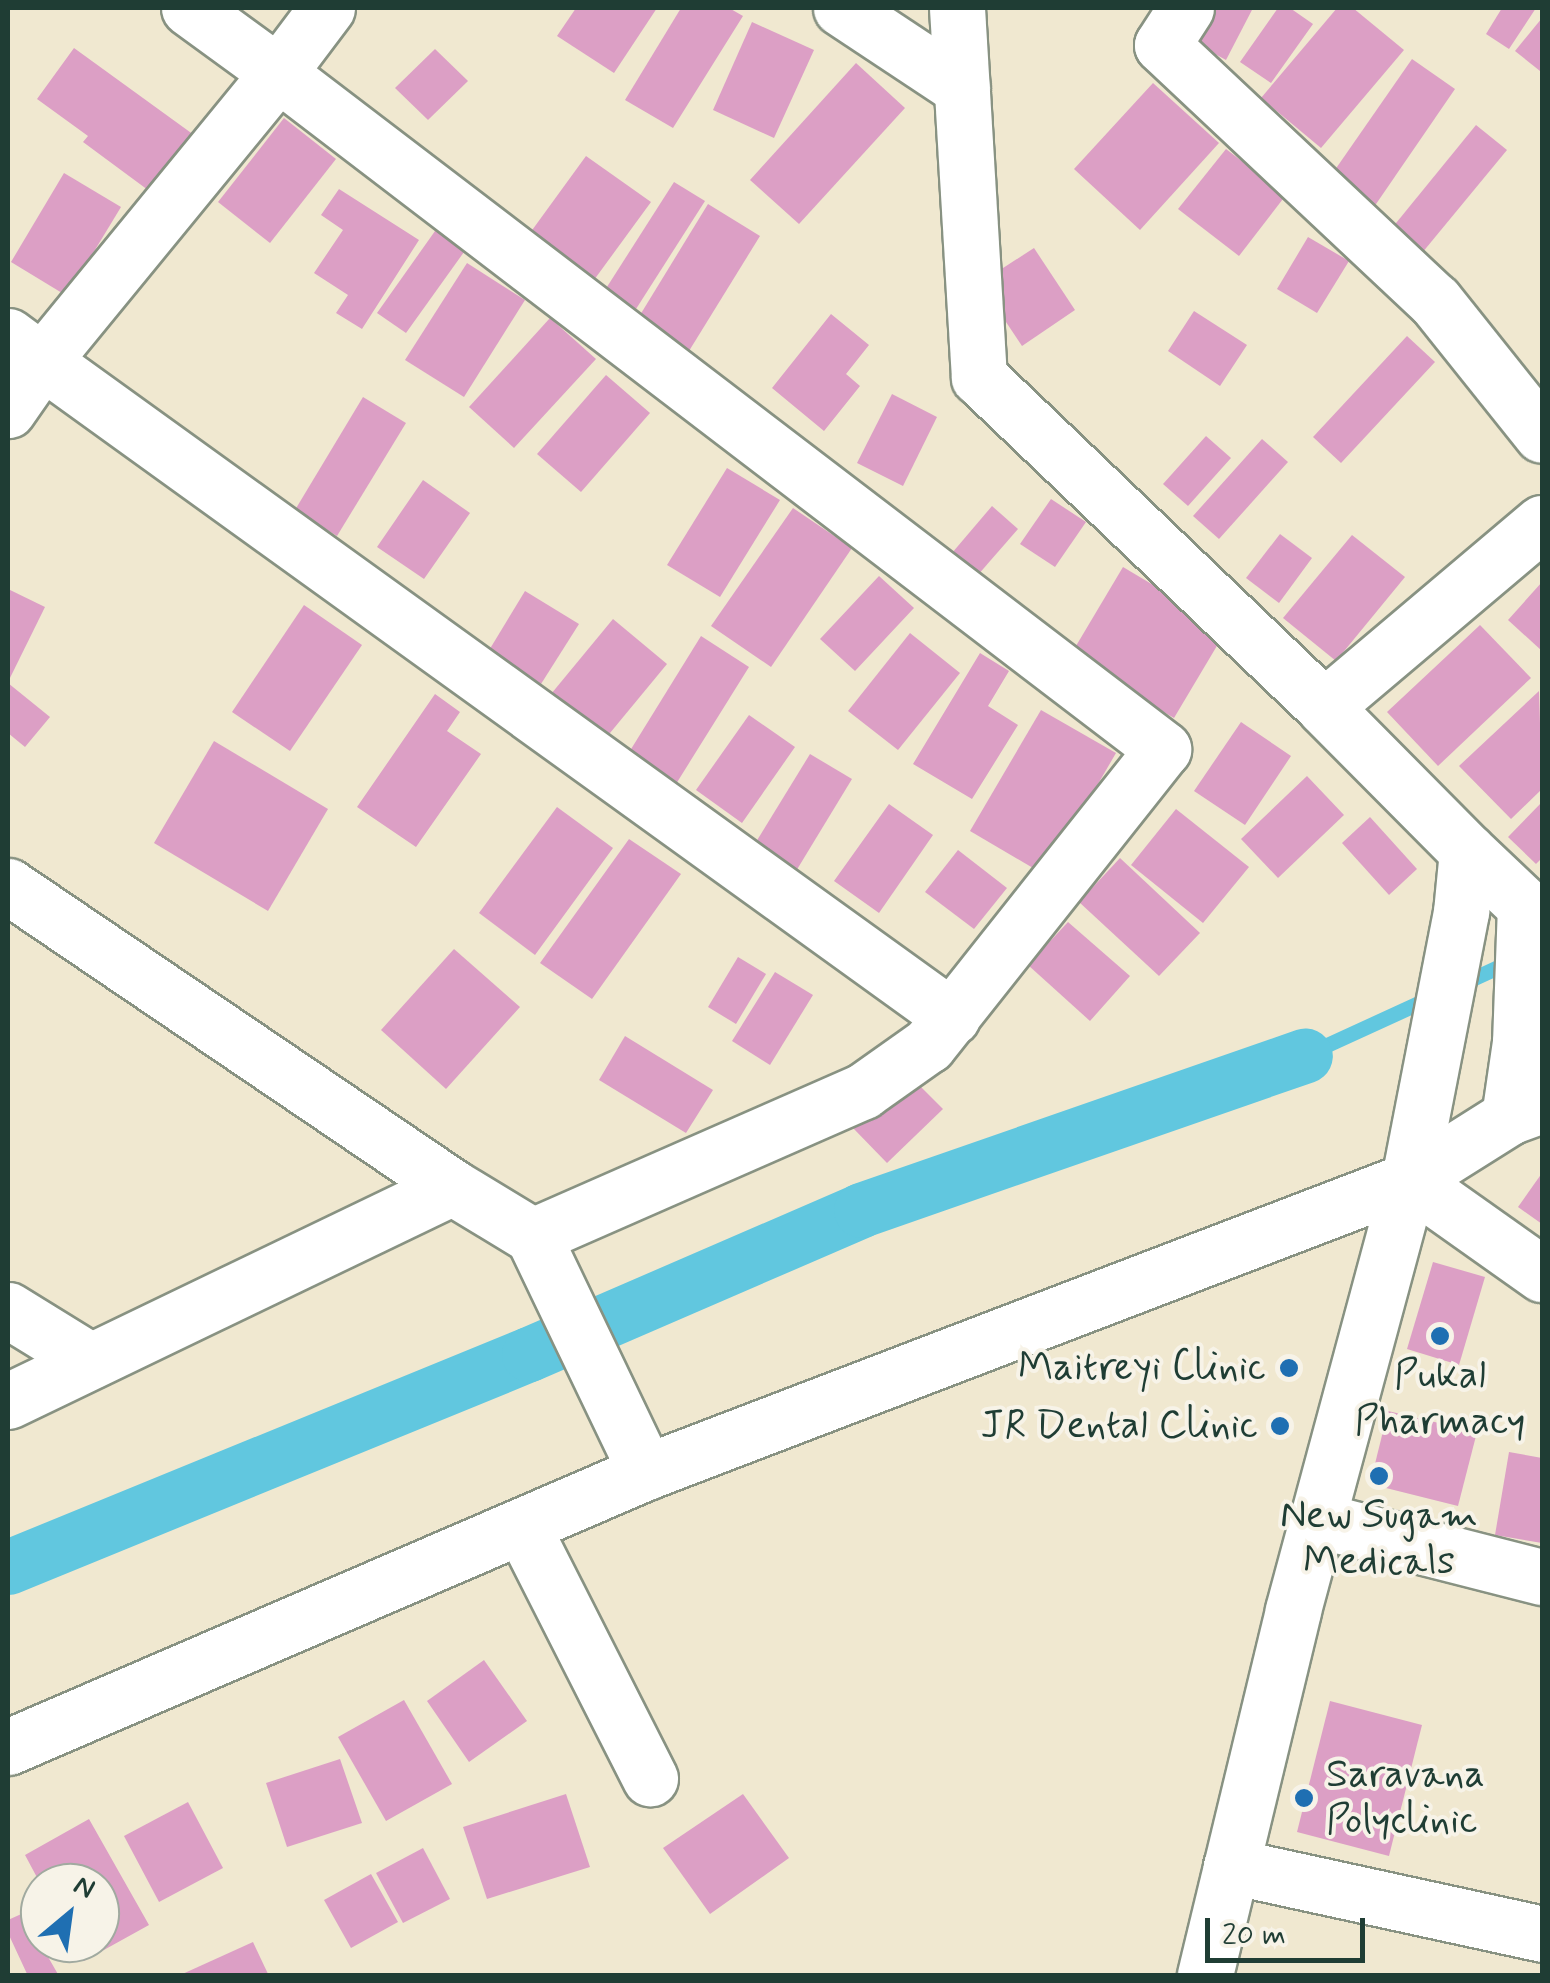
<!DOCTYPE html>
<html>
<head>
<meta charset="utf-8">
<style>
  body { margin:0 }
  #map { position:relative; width:1550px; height:1983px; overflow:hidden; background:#f0e8d0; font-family:Mynerve,sans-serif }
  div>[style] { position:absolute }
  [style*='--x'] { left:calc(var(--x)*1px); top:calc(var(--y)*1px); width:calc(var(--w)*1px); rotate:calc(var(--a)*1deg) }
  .stream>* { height:15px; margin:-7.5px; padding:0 7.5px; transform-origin:7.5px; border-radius:7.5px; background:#61c7df }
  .canal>* { height:55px; margin:-27.5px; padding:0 27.5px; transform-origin:27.5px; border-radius:27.5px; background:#61c7df }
  .building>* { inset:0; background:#dc9fc5 }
  .roads { filter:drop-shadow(2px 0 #889282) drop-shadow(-2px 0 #889282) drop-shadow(0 2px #889282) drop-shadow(0 -2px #889282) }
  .minor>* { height:55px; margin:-27.5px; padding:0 27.5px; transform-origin:27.5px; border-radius:27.5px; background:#fff }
  .dots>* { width:28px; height:28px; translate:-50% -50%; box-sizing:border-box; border:5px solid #f7f3e8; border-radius:50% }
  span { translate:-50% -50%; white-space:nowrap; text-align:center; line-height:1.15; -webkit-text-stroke:8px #f7f3e8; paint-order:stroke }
  .poi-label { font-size:40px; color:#1f3d34 }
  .right { translate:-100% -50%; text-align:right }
  .left { translate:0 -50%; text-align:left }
  .frame { position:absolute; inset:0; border:10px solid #1f3d34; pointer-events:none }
  .north { position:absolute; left:20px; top:1863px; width:100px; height:100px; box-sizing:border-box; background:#f7f3e8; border:2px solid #a1aaa0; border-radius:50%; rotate:29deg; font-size:28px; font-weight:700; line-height:40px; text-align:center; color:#1f3d34 }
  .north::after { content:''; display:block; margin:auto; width:35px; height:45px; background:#1f6fb2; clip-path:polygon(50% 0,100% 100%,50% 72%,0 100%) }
  .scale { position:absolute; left:1205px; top:1918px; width:160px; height:45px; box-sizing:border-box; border:5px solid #1f3d34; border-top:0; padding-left:12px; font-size:30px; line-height:35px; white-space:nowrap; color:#1f3d34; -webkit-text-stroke:8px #f7f3e8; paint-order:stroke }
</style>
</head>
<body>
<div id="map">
  <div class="stream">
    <div style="--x:1459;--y:985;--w:57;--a:-24.8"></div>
    <div style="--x:1305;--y:1055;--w:142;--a:-24.6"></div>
  </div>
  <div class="canal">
    <div style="--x:8;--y:1567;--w:563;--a:-22.24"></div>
    <div style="--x:529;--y:1354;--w:362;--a:-23.4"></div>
    <div style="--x:861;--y:1210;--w:470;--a:-19.2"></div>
  </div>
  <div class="building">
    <div style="clip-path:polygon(576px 8px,657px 8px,614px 73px,557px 36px)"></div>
    <div style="clip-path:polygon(681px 8px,729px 8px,743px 16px,673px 128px,625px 100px)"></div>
    <div style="clip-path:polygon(1211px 8px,1253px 8px,1226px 60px,1193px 42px)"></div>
    <div style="clip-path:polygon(1278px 8px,1290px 8px,1313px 24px,1271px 83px,1240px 62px)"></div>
    <div style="clip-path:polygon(1337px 8px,1353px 8px,1404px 50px,1321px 148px,1261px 98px)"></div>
    <div style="clip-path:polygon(1502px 8px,1536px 8px,1509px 49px,1486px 34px)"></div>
    <div style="clip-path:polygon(1542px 18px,1542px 69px,1540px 71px,1515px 51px)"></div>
    <div style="clip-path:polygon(752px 22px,814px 50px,774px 138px,713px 110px)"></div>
    <div style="clip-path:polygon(74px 48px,194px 135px,152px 193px,83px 142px,88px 136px,37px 99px)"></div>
    <div style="clip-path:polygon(435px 49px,468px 81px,428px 120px,395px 88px)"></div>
    <div style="clip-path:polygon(1412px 59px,1455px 89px,1374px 207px,1330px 177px)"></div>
    <div style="clip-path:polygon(856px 63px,905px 108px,799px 224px,750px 180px)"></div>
    <div style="clip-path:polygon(1153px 83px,1219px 143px,1140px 230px,1074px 169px)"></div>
    <div style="clip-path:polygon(284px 118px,336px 159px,270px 243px,218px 202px)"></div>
    <div style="clip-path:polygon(1476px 125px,1507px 150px,1422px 253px,1392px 228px)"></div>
    <div style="clip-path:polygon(1226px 149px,1286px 195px,1239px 256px,1178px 209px)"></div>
    <div style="clip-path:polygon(586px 156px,651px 202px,594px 280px,530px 233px)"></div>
    <div style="clip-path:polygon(64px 173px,121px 207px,67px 296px,11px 262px)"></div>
    <div style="clip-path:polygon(674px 182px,705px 201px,636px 309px,605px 290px)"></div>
    <div style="clip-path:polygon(339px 189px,419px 240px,362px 329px,336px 313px,348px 295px,314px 273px,343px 230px,321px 215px)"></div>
    <div style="clip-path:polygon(708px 204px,760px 236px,689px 351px,637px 320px)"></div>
    <div style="clip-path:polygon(440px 224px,469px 245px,406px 333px,377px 313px)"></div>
    <div style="clip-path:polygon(1308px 237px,1349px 261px,1317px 313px,1277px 289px)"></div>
    <div style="clip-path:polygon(1034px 248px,1075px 310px,1022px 346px,980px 283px)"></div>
    <div style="clip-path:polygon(467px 263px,525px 300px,464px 397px,405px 360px)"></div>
    <div style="clip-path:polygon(1194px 311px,1247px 345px,1220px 386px,1168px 351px)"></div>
    <div style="clip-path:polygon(831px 314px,869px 345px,846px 374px,860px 386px,824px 431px,772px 388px)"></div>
    <div style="clip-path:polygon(550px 318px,596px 359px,514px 448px,469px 407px)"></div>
    <div style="clip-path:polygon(1407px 336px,1435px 362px,1341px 463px,1313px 437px)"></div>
    <div style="clip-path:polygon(606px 375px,650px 413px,581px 492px,537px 454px)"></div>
    <div style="clip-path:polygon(892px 394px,937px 417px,903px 486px,857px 463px)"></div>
    <div style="clip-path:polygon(363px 397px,406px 423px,337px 536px,295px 510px)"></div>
    <div style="clip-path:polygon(1206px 436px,1231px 458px,1188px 506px,1163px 484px)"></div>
    <div style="clip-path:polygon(1262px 439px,1288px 462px,1219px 539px,1193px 516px)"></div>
    <div style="clip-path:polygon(727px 468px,780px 500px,720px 597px,667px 565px)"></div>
    <div style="clip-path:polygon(423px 480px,470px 513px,424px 579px,377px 547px)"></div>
    <div style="clip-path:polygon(1051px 499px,1086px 522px,1055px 567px,1020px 544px)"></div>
    <div style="clip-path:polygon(992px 506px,1018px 529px,977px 576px,952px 553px)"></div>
    <div style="clip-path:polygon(793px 508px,852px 548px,771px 667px,711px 626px)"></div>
    <div style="clip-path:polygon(1280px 534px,1312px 558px,1279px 603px,1246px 578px)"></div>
    <div style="clip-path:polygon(1352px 535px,1405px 577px,1336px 661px,1283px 618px)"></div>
    <div style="clip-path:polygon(1123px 567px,1227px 629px,1174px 718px,1070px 656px)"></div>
    <div style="clip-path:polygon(879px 576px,914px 608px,855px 671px,820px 639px)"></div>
    <div style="clip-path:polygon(1542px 582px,1542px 651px,1508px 620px)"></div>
    <div style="clip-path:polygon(8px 589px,45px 607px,8px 682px)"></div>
    <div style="clip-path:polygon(525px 591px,579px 624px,541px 684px,488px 652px)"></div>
    <div style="clip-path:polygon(304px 605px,362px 645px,290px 751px,232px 712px)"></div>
    <div style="clip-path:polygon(613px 619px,667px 664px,591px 756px,537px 711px)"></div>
    <div style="clip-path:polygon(1480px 625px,1531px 678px,1438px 766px,1387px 712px)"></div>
    <div style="clip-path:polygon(910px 633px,960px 673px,898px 750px,848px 711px)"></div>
    <div style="clip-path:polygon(701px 636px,749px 667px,676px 784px,628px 754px)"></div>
    <div style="clip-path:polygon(980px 653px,1009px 671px,988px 706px,1018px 725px,972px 799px,913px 764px)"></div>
    <div style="clip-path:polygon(8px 683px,50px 717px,25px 747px,8px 733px)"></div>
    <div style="clip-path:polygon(1539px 691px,1542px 789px,1511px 819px,1459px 766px)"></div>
    <div style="clip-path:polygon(435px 694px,460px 712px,447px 731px,481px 754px,416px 847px,357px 807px)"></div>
    <div style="clip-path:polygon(1041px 710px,1116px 753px,1045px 875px,970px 831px)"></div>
    <div style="clip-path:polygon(749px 715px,795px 747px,742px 823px,696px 790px)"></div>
    <div style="clip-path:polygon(1241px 722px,1291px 756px,1245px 825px,1194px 791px)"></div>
    <div style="clip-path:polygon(214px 741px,328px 809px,268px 911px,154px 843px)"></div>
    <div style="clip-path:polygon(810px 754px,852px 779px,790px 881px,748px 855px)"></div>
    <div style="clip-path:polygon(1307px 776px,1344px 815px,1278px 878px,1241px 839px)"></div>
    <div style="clip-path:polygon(1542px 802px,1542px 858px,1536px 864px,1508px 837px)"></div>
    <div style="clip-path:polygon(889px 804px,933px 835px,879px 913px,834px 881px)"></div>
    <div style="clip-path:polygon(557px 807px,613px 848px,535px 955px,479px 913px)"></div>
    <div style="clip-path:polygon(1176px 809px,1249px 867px,1203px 923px,1131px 865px)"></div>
    <div style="clip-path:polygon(1370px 817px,1417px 869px,1389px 895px,1342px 843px)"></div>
    <div style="clip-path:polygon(629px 839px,681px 874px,592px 999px,540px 963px)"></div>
    <div style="clip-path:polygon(958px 850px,1007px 888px,974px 929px,925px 892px)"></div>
    <div style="clip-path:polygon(1120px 858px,1200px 933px,1159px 976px,1079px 902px)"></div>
    <div style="clip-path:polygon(1068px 922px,1130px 976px,1090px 1021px,1028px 965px)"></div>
    <div style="clip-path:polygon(454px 949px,520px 1007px,446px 1089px,381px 1030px)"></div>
    <div style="clip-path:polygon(738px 957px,766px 974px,736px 1024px,708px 1007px)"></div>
    <div style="clip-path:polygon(775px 972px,813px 995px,770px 1065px,732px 1041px)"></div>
    <div style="clip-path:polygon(625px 1036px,713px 1090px,686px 1133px,599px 1080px)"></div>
    <div style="clip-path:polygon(908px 1074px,943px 1109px,887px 1163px,853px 1128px)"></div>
    <div style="clip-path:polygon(1542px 1173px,1542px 1224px,1518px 1207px)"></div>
    <div style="clip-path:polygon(1433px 1262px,1485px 1277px,1459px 1365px,1407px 1349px)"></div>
    <div style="clip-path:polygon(1388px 1411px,1477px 1432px,1458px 1506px,1370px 1484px)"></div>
    <div style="clip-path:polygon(1509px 1452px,1542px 1458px,1542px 1543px,1495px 1535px)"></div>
    <div style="clip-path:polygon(484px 1660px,527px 1721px,469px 1762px,427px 1701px)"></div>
    <div style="clip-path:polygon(404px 1700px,452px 1784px,386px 1821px,338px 1737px)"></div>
    <div style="clip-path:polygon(1330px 1701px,1422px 1725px,1389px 1856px,1297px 1832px)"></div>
    <div style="clip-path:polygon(340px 1759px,362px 1823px,287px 1847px,266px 1783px)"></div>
    <div style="clip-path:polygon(566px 1794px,590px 1867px,487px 1899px,463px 1827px)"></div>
    <div style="clip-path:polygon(743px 1794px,789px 1858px,710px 1914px,663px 1848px)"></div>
    <div style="clip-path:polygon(188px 1802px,223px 1868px,159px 1902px,124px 1836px)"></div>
    <div style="clip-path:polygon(89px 1819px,149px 1925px,84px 1961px,74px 1943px,100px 1943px,100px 1883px,40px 1883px,25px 1855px)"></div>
    <div style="clip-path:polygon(423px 1848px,450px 1899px,403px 1923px,376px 1873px)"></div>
    <div style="clip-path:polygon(371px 1874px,398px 1922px,351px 1948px,324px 1900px)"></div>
    <div style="clip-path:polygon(28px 1911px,40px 1943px,59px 1976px,28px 1976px,8px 1933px,8px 1920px)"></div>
    <div style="clip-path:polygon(253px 1942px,269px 1976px,178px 1976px)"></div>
  </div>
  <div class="roads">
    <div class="minor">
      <div style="--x:189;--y:8;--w:110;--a:36.1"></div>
      <div style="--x:278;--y:73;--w:372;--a:129.3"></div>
      <div style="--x:42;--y:361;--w:1122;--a:35.79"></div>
      <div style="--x:327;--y:8;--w:81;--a:127"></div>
      <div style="--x:278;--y:73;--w:1114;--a:37.37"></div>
      <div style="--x:1163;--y:749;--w:378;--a:128.4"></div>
      <div style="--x:928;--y:1045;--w:80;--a:144.7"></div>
      <div style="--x:863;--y:1091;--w:360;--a:156.3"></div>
      <div style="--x:533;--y:1236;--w:262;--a:64.4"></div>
      <div style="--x:841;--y:8;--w:145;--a:33.5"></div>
      <div style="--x:957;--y:8;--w:370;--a:86.6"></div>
      <div style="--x:979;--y:377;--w:477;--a:43.7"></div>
      <div style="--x:1324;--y:707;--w:203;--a:45.2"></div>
      <div style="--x:1467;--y:851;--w:61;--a:95.6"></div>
      <div style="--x:1461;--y:912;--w:273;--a:101"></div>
      <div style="--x:1409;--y:1180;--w:446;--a:105.1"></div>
      <div style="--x:1293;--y:1611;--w:375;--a:103.6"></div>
      <div style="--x:1186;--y:8;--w:44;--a:123"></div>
      <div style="--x:1162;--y:45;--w:374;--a:43.2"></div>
      <div style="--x:1435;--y:301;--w:171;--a:51.4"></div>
      <div style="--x:8;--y:336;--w:42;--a:36.3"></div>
      <div style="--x:42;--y:361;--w:60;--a:124.8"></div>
      <div style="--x:1324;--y:707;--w:285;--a:-40.2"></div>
      <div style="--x:1467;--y:851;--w:80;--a:43.5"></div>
      <div style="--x:1525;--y:906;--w:136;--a:92.1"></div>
      <div style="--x:1520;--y:1042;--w:76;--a:98.3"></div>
      <div style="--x:8;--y:886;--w:536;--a:34.13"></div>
      <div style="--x:1409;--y:1180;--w:163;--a:35.3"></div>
      <div style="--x:8;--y:1310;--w:97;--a:31.6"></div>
      <div style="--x:8;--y:1401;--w:493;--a:-25.7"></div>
      <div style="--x:452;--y:1187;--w:95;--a:31.2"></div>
      <div style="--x:1318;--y:1520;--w:231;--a:14.3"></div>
      <div style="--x:522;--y:1526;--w:283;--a:63.1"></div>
      <div style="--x:8;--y:1747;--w:695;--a:-23.32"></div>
      <div style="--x:646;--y:1472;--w:817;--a:-20.94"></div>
      <div style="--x:1409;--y:1180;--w:118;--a:-32.2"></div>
      <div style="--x:1509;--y:1117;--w:35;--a:-20"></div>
      <div style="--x:1231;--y:1866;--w:318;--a:12.3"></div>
    </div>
  </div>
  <div class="dots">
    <div style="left:1440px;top:1336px;background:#1f6fb2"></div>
    <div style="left:1289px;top:1368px;background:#1f6fb2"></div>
    <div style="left:1280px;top:1426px;background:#1f6fb2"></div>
    <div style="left:1379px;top:1476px;background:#1f6fb2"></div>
    <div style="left:1304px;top:1798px;background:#1f6fb2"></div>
  </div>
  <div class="poi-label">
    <span class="right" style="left:1266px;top:1368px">Maitreyi Clinic</span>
    <span style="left:1440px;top:1399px">Pukal<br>Pharmacy</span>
    <span class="right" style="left:1258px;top:1426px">JR Dental Clinic</span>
    <span style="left:1379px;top:1539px">New Sugam<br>Medicals</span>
    <span class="left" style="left:1326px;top:1798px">Saravana<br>Polyclinic</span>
  </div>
  <div class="frame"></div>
  <div class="north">N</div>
  <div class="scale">20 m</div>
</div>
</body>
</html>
